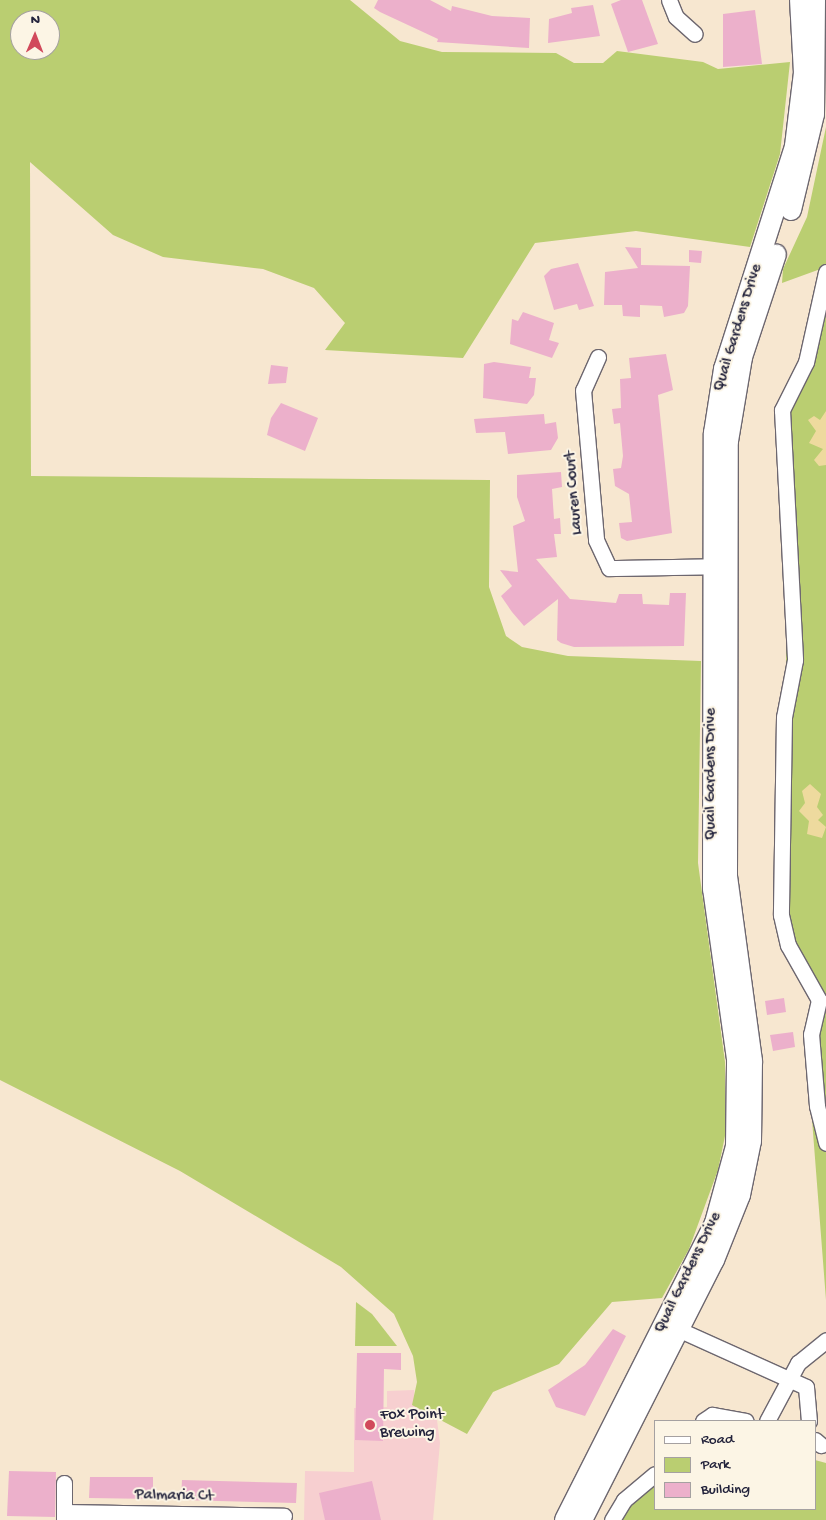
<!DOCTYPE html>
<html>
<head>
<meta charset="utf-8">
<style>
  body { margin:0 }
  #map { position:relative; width:826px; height:1520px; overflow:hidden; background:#f7e7d0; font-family:"Gochi Hand",sans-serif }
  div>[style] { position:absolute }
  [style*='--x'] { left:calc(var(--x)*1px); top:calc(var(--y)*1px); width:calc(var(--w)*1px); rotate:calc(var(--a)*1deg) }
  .built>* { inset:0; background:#f7cfd0 }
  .green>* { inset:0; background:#bace71 }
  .sand>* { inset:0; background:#eeda9e }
  .building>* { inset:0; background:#ecb0cb }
  .roads { filter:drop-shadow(1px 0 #6d676f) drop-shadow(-1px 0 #6d676f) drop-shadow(0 1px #6d676f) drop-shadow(0 -1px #6d676f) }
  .minor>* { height:15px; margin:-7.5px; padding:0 7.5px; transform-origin:7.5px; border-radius:7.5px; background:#fff }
  .major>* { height:20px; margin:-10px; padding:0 10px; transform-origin:10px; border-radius:10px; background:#fff }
  .dots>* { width:14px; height:14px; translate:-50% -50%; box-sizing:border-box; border:2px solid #fcf5e5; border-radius:50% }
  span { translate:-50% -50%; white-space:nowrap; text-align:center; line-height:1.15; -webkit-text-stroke:4px #fcf5e5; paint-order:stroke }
  .street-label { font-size:16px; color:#22223b }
  .poi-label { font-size:16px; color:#22223b }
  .left { translate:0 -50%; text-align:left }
  .legend { position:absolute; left:654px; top:1420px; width:162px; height:90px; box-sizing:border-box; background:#fcf5e5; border:1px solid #a5a1a1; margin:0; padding:6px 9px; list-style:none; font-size:15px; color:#22223b }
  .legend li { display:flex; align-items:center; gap:10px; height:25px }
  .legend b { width:25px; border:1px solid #a5a1a1 }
  .north { position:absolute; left:10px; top:10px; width:50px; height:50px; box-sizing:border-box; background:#fcf5e5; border:1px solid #a5a1a1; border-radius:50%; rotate:1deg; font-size:14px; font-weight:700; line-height:20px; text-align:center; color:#22223b }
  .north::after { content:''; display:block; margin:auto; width:18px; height:22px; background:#d1495b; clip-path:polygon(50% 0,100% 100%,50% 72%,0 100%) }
</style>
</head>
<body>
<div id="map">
  <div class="built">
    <div style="clip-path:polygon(414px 1390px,415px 1404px,435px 1405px,440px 1443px,433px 1520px,304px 1520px,305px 1471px,354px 1472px,354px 1408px,387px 1407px,387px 1391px)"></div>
  </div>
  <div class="green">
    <div style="clip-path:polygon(evenodd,0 0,350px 0,400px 41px,442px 52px,556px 53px,574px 63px,603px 63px,617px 51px,703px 62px,718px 69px,790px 62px,780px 154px,750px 247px,636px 231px,535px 243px,463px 358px,325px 350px,345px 323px,314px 288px,263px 269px,163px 257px,113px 235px,30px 162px,31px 476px,490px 480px,489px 587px,506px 636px,522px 647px,568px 656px,701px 661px,698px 863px,725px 1062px,725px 1136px,718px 1170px,689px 1249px,662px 1298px,612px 1302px,559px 1364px,493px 1392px,467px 1434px,412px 1405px,417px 1382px,413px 1356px,394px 1314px,341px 1267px,180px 1171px,0 1080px,0 0,20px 20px,50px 20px,50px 50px,20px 50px,20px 20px)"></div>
    <div style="clip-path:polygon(826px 127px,826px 267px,782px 283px,783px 269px,807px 217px)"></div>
    <div style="clip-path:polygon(826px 290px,826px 1300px,807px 1055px,818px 1001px,786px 919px,786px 415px,820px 340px)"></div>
    <div style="clip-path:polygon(356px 1302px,372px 1314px,397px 1346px,355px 1346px)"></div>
    <div style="clip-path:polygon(815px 1460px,826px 1463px,826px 1520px,615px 1520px,655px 1479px,655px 1509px,815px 1509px)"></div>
  </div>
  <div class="sand">
    <div style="clip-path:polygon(826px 411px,826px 465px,819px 466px,814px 460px,823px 449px,809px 443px,816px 431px,808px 420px,814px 416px,820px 420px)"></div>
    <div style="clip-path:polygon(810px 784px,821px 794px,817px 807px,823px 815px,818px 820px,826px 827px,822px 838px,807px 834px,809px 821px,799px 811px,805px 803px,802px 791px)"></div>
  </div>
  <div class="building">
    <div style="clip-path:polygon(378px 0,430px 0,451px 11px,452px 6px,492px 16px,530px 18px,529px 48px,437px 42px,438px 39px,380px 12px,374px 8px)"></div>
    <div style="clip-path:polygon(621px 0,642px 0,658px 44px,628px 52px,611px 4px)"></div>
    <div style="clip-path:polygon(593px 5px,600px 36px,548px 43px,549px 19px,572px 13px,571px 8px)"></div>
    <div style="clip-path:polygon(755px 10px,762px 64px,723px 67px,723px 14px)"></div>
    <div style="clip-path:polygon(625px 247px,641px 248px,641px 265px,690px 266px,688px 306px,684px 313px,664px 317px,662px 306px,640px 305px,640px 317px,623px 316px,622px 305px,604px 305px,605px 272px,638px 268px)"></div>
    <div style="clip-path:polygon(689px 250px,702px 251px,701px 263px,689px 262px)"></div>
    <div style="clip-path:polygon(578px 263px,594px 306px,579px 310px,577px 304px,554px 310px,544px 276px,551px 269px)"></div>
    <div style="clip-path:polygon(523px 312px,554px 323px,549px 340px,559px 343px,552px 358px,510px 344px,512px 319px,518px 321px)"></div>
    <div style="clip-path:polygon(666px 354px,673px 390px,658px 395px,672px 533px,627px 541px,621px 538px,619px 523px,632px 522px,629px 494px,615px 486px,613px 469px,621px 468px,623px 456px,620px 423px,614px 424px,612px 409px,621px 408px,620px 379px,631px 378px,629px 358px)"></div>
    <div style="clip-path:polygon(494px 362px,531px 367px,529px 378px,536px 378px,534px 395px,527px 404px,483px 398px,484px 364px)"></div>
    <div style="clip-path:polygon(271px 365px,288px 367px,286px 383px,268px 384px)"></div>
    <div style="clip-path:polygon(281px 403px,318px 418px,305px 451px,267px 435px,271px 418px)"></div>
    <div style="clip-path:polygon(544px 414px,545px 424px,556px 422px,558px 438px,551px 450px,508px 454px,505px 432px,476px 433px,474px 419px)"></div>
    <div style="clip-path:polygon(561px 472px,562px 487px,552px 489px,554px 519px,560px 518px,561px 534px,554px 534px,557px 557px,536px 559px,570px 599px,616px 603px,619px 594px,642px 594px,643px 604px,669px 605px,670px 593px,686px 593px,684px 646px,574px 647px,561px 643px,557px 640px,558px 599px,524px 626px,512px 612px,501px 596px,512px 586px,500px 570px,518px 572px,513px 526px,525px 521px,517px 497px,517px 475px)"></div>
    <div style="clip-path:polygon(784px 998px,786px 1012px,767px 1015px,765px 1001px)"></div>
    <div style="clip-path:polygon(793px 1032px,795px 1047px,773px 1051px,770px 1035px)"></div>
    <div style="clip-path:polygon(613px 1329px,626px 1336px,585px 1416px,556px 1407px,548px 1390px,585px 1365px)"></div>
    <div style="clip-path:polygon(357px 1353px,401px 1353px,401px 1370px,384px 1369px,383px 1441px,355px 1440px)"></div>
    <div style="clip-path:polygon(9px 1471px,56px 1472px,55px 1517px,7px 1516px)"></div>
    <div style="clip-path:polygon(90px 1477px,153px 1477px,153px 1499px,89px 1498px)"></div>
    <div style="clip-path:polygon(182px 1480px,297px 1483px,296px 1503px,181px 1500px)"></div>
    <div style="clip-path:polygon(372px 1481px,381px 1520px,325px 1520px,319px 1493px)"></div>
  </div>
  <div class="roads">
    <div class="minor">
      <div style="--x:669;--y:0;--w:18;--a:68"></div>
      <div style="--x:676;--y:17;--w:25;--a:42"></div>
      <div style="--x:826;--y:272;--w:92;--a:102.5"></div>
      <div style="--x:806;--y:362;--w:54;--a:116.6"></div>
      <div style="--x:782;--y:410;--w:250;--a:87"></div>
      <div style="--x:795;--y:660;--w:58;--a:100.9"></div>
      <div style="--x:784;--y:717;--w:198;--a:90.9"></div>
      <div style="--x:781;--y:915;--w:31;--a:77"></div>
      <div style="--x:788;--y:945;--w:63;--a:60.6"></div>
      <div style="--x:819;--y:1000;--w:35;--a:103"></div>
      <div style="--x:811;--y:1034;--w:72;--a:85.2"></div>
      <div style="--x:817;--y:1106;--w:38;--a:76"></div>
      <div style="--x:598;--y:357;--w:36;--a:114"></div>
      <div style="--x:583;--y:390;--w:151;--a:85"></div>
      <div style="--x:596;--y:540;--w:31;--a:65"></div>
      <div style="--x:609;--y:568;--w:113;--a:-1"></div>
      <div style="--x:671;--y:1326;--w:148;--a:24.3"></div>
      <div style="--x:806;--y:1387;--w:34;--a:85"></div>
      <div style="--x:703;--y:1421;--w:11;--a:-34"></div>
      <div style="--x:712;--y:1415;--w:34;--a:10"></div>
      <div style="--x:767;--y:1421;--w:66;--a:-61.9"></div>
      <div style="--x:798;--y:1363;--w:36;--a:-39"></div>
      <div style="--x:815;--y:1440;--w:8;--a:40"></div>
      <div style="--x:64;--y:1483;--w:37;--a:90"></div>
      <div style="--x:64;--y:1512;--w:220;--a:1"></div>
      <div style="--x:612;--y:1520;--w:23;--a:-59"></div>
      <div style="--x:624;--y:1500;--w:40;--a:-40"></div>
    </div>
    <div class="major">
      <div style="--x:791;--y:210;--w:99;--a:-76.5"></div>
      <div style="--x:814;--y:114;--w:114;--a:-89.5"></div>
      <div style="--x:565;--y:1520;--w:333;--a:-63.2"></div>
      <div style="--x:715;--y:1223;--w:80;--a:-74.7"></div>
      <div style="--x:736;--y:1146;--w:87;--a:-89.3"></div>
      <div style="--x:737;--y:1059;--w:172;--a:-98"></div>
      <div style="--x:713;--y:889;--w:456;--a:-89.9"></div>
      <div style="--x:714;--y:433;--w:65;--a:-81.1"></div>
      <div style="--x:724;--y:369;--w:234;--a:-72.3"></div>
      <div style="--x:795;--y:146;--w:74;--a:-83"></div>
      <div style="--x:804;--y:73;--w:73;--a:-93.1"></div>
      <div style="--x:582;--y:1520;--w:292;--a:-63.1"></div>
      <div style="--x:714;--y:1260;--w:70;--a:-68.2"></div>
      <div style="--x:740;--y:1195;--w:55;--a:-78.5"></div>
      <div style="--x:751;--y:1141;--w:80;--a:-89.3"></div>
      <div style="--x:752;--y:1061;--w:187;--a:-97.7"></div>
      <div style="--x:727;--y:876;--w:435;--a:-89.9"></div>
      <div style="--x:728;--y:441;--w:85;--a:-80.5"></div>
      <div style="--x:742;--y:357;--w:108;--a:-71.7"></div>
    </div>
  </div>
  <div class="dots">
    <div style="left:370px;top:1425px;background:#d1495b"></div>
  </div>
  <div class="street-label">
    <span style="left:739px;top:328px;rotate:-73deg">Quail Gardens Drive</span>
    <span style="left:575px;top:493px;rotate:-95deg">Lauren Court</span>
    <span style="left:712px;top:774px;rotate:-90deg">Quail Gardens Drive</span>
    <span style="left:689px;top:1273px;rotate:-64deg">Quail Gardens Drive</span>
    <span style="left:174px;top:1497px;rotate:1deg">Palmaria Ct</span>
  </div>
  <div class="poi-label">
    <span class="left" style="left:380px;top:1425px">Fox Point<br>Brewing</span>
  </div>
  <ul class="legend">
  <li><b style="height:6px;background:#fff"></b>Road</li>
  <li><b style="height:14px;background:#bace71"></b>Park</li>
  <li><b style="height:14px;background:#ecb0cb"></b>Building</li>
  </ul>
  <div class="north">N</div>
</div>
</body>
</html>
